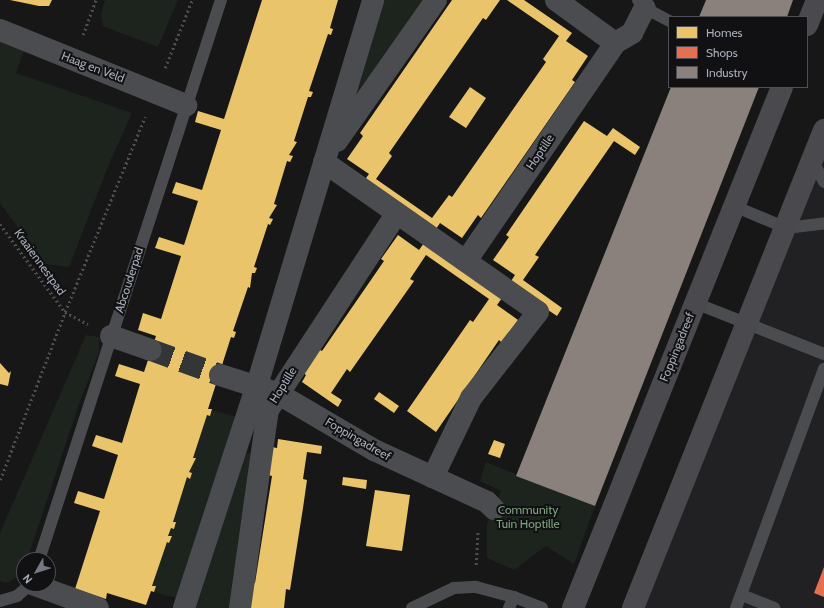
<!DOCTYPE html>
<html>
<head>
<meta charset="utf-8">
<style>
  body { margin:0 }
  #map { position:relative; width:824px; height:608px; overflow:hidden; background:#171717; font-family:Cabin,sans-serif }
  div>[style] { position:absolute }
  [style*='--x'] { left:calc(var(--x)*1px); top:calc(var(--y)*1px); width:calc(var(--w)*1px); rotate:calc(var(--a)*1deg) }
  .built>* { inset:0; background:#212123 }
  .green>* { inset:0; background:#1d241e }
  .homes>* { inset:0; background:#e9c46a }
  .shops>* { inset:0; background:#e76f51 }
  .industry>* { inset:0; background:#8a817c }
  .street-tunnel>* { height:22px; margin-top:-11px; transform-origin:0; background:repeating-linear-gradient(90deg,#343537 0 22px,transparent 0 33px) }
  .path>* { height:2.5px; margin-top:-1.25px; transform-origin:0; background:repeating-linear-gradient(90deg,#4d4e52 0 2px,transparent 0 5px) }
  .lane>* { height:12px; margin:-6px; padding:0 6px; transform-origin:6px; border-radius:6px; background:#4b4c50 }
  .street>* { height:22px; margin:-11px; padding:0 11px; transform-origin:11px; border-radius:11px; background:#4b4c50 }
  .secondary>* { height:22px; margin:-11px; padding:0 11px; transform-origin:11px; border-radius:11px; background:#4a4a4e }
  span { translate:-50% -50%; white-space:nowrap; text-align:center; line-height:1.15; -webkit-text-stroke:4px #111113; paint-order:stroke }
  .street-label { font-size:12px; color:#a8adb8 }
  .park-label { font-size:12px; color:#7fa381 }
  .legend { position:absolute; left:668px; top:16px; width:140px; height:72px; box-sizing:border-box; background:#111113; border:1px solid #4d4f55; margin:0; padding:5px 7px; list-style:none; font-size:12px; color:#a8adb8 }
  .legend li { display:flex; align-items:center; gap:8px; height:20px }
  .legend b { width:20px; border:1px solid #4d4f55 }
  .north { position:absolute; left:16px; top:552px; width:40px; height:40px; box-sizing:border-box; background:#111113; border:1px solid #4d4f55; border-radius:50%; rotate:231deg; font-size:11px; font-weight:700; line-height:16px; text-align:center; color:#a8adb8 }
  .north::after { content:''; display:block; margin:auto; width:14px; height:18px; background:#757880; clip-path:polygon(50% 0,100% 100%,50% 72%,0 100%) }
</style>
</head>
<body>
<div id="map">
  <div class="built">
    <div style="clip-path:polygon(824px 129px,824px 608px,638px 608px)"></div>
  </div>
  <div class="green">
    <div style="clip-path:polygon(105px 0,178px 0,158px 47px,103px 26px,101px 14px)"></div>
    <div style="clip-path:polygon(384px 0,428px 0,353px 101px)"></div>
    <div style="clip-path:polygon(0 42px,24px 51px,16px 73px,132px 113px,109px 164px,69px 267px,45px 264px,0 203px)"></div>
    <div style="clip-path:polygon(86px 335px,99px 337px,99px 352px,79px 404px,27px 560px,24px 560px,23px 574px,6px 583px,0 581px,0 533px)"></div>
    <div style="clip-path:polygon(208px 409px,237px 417px,180px 599px,151px 591px)"></div>
    <div style="clip-path:polygon(249px 453px,254px 456px,233px 608px,194px 608px,243px 454px)"></div>
    <div style="clip-path:polygon(486px 462px,595px 506px,574px 564px,546px 546px,514px 570px,487px 558px,487px 524px,501px 491px,480px 481px)"></div>
  </div>
  <div class="homes">
    <div style="clip-path:polygon(10px 0,52px 0,49px 6px,39px 6px)"></div>
    <div style="clip-path:polygon(262px 0,338px 0,330px 28px,333px 29px,331px 35px,328px 34px,309px 91px,313px 92px,311px 97px,308px 97px,294px 141px,297px 142px,289px 155px,293px 156px,290px 162px,287px 161px,274px 204px,277px 205px,269px 218px,273px 219px,270px 225px,268px 224px,254px 267px,257px 268px,255px 273px,252px 273px,250px 288px,248px 287px,233px 331px,236px 332px,234px 338px,231px 337px,208px 409px,212px 409px,210px 416px,207px 415px,193px 458px,196px 458px,189px 472px,192px 473px,190px 479px,187px 477px,173px 522px,176px 522px,174px 529px,171px 528px,168px 536px,172px 536px,169px 543px,167px 542px,152px 586px,156px 586px,154px 592px,151px 591px,146px 605px,107px 593px,106px 599px,75px 589px,100px 511px,74px 503px,78px 491px,104px 499px,118px 455px,92px 446px,96px 435px,122px 443px,140px 384px,115px 376px,119px 364px,144px 372px,156px 336px,138px 330px,143px 313px,161px 319px,181px 256px,155px 248px,159px 237px,184px 245px,198px 201px,172px 193px,176px 182px,202px 190px,221px 130px,195px 122px,198px 111px,224px 119px)"></div>
    <div style="clip-path:polygon(452px 0,500px 0,486px 20px,483px 18px,389px 153px,392px 156px,376px 179px,432px 218px,449px 195px,452px 197px,546px 62px,543px 59px,559px 36px,507px 0,524px 0,572px 33px,566px 41px,588px 56px,572px 80px,575px 82px,481px 218px,478px 215px,462px 238px,440px 223px,434px 232px,363px 182px,369px 174px,347px 159px,363px 136px,360px 133px)"></div>
    <div style="clip-path:polygon(470px 87px,486px 98px,466px 128px,449px 117px)"></div>
    <div style="clip-path:polygon(584px 121px,607px 136px,613px 128px,640px 147px,635px 155px,614px 141px,535px 255px,539px 257px,523px 280px,562px 308px,557px 316px,509px 284px,515px 275px,493px 260px,509px 237px,506px 235px)"></div>
    <div style="clip-path:polygon(398px 235px,419px 250px,424px 243px,502px 298px,497px 305px,518px 320px,502px 343px,499px 340px,436px 432px,407px 411px,470px 320px,473px 322px,489px 299px,426px 255px,410px 279px,414px 281px,350px 372px,347px 369px,331px 393px,342px 400px,338px 407px,302px 382px,306px 375px,302px 372px,318px 349px,322px 351px,384px 261px,381px 259px)"></div>
    <div style="clip-path:polygon(0 363px,9px 373px,11px 371px,8px 386px,0 384px)"></div>
    <div style="clip-path:polygon(379px 392px,399px 406px,394px 413px,374px 399px)"></div>
    <div style="clip-path:polygon(278px 439px,322px 446px,321px 454px,307px 452px,303px 479px,307px 480px,303px 508px,290px 590px,286px 589px,284px 608px,248px 608px,251px 582px,255px 583px,272px 476px,268px 475px,272px 447px,277px 448px)"></div>
    <div style="clip-path:polygon(494px 440px,505px 444px,500px 458px,488px 454px)"></div>
    <div style="clip-path:polygon(343px 477px,367px 480px,366px 489px,342px 485px)"></div>
    <div style="clip-path:polygon(375px 490px,410px 495px,402px 551px,366px 546px)"></div>
  </div>
  <div class="shops">
    <div style="clip-path:polygon(824px 567px,824px 597px,814px 593px)"></div>
  </div>
  <div class="industry">
    <div style="clip-path:polygon(706px 0,793px 0,787px 17px,699px 17px)"></div>
    <div style="clip-path:polygon(671px 87px,759px 87px,595px 506px,516px 476px)"></div>
  </div>
  <div class="street-tunnel">
    <div style="--x:151;--y:350;--w:73;--a:19.9"></div>
  </div>
  <div class="path">
    <div style="--x:83;--y:35;--w:37;--a:-70"></div>
    <div style="--x:165;--y:68;--w:73;--a:-68.3"></div>
    <div style="--x:0;--y:224;--w:109;--a:53.5"></div>
    <div style="--x:65;--y:312;--w:26;--a:28"></div>
    <div style="--x:0;--y:480;--w:180;--a:-68.8"></div>
    <div style="--x:65;--y:312;--w:211;--a:-67.7"></div>
    <div style="--x:476;--y:565;--w:34;--a:-87"></div>
  </div>
  <div class="lane">
    <div style="--x:638;--y:0;--w:11;--a:49"></div>
    <div style="--x:645;--y:8;--w:27;--a:28"></div>
    <div style="--x:812;--y:160;--w:25;--a:61"></div>
    <div style="--x:734;--y:206;--w:56;--a:22.9"></div>
    <div style="--x:786;--y:228;--w:38;--a:-7"></div>
    <div style="--x:695;--y:303;--w:139;--a:21.6"></div>
    <div style="--x:39;--y:560;--w:589;--a:-72"></div>
    <div style="--x:742;--y:595;--w:35;--a:22"></div>
    <div style="--x:0;--y:601;--w:18;--a:-16"></div>
    <div style="--x:17;--y:596;--w:18;--a:-41"></div>
    <div style="--x:412;--y:608;--w:47;--a:-25.5"></div>
    <div style="--x:454;--y:588;--w:22;--a:-3"></div>
    <div style="--x:476;--y:587;--w:39;--a:15"></div>
    <div style="--x:514;--y:597;--w:30;--a:21"></div>
    <div style="--x:509;--y:608;--w:12;--a:-66"></div>
    <div style="--x:736;--y:608;--w:255;--a:-69.8"></div>
  </div>
  <div class="street">
    <div style="--x:556;--y:0;--w:73;--a:36.1"></div>
    <div style="--x:0;--y:30;--w:201;--a:22"></div>
    <div style="--x:337;--y:141;--w:172;--a:-54.9"></div>
    <div style="--x:324;--y:162;--w:261;--a:35"></div>
    <div style="--x:538;--y:312;--w:109;--a:127.9"></div>
    <div style="--x:471;--y:398;--w:88;--a:115.7"></div>
    <div style="--x:466;--y:261;--w:264;--a:-55.6"></div>
    <div style="--x:615;--y:43;--w:20;--a:-30"></div>
    <div style="--x:632;--y:33;--w:28;--a:-63"></div>
    <div style="--x:111;--y:336;--w:42;--a:19.3"></div>
    <div style="--x:220;--y:375;--w:60;--a:17.5"></div>
    <div style="--x:277;--y:393;--w:113;--a:30.4"></div>
    <div style="--x:374;--y:450;--w:124;--a:24.7"></div>
    <div style="--x:487;--y:502;--w:10;--a:45"></div>
    <div style="--x:32;--y:584;--w:70;--a:20"></div>
    <div style="--x:184;--y:608;--w:235;--a:-71.9"></div>
    <div style="--x:257;--y:385;--w:402;--a:-73.2"></div>
    <div style="--x:240;--y:608;--w:200;--a:-82"></div>
    <div style="--x:268;--y:410;--w:235;--a:-56.8"></div>
  </div>
  <div class="secondary">
    <div style="--x:807;--y:25;--w:27;--a:-68"></div>
    <div style="--x:573;--y:608;--w:561;--a:-68.14"></div>
    <div style="--x:633;--y:608;--w:515;--a:-68.22"></div>
  </div>
  <div class="street-label">
    <span style="left:93px;top:67px;rotate:21deg">Haag en Veld</span>
    <span style="left:540px;top:152px;rotate:-56deg">Hoptille</span>
    <span style="left:40px;top:262px;rotate:54deg">Kraaiennestpad</span>
    <span style="left:129px;top:280px;rotate:-72deg">Abcouderpad</span>
    <span style="left:677px;top:347px;rotate:-68deg">Foppingadreef</span>
    <span style="left:283px;top:385px;rotate:-58deg">Hoptille</span>
    <span style="left:358px;top:439px;rotate:30deg">Foppingadreef</span>
  </div>
  <div class="park-label">
    <span style="left:528px;top:517px">Community<br>Tuin Hoptille</span>
  </div>
  <ul class="legend">
  <li><b style="height:11px;background:#e9c46a"></b>Homes</li>
  <li><b style="height:11px;background:#e76f51"></b>Shops</li>
  <li><b style="height:11px;background:#8a817c"></b>Industry</li>
  </ul>
  <div class="north">N</div>
</div>
</body>
</html>
